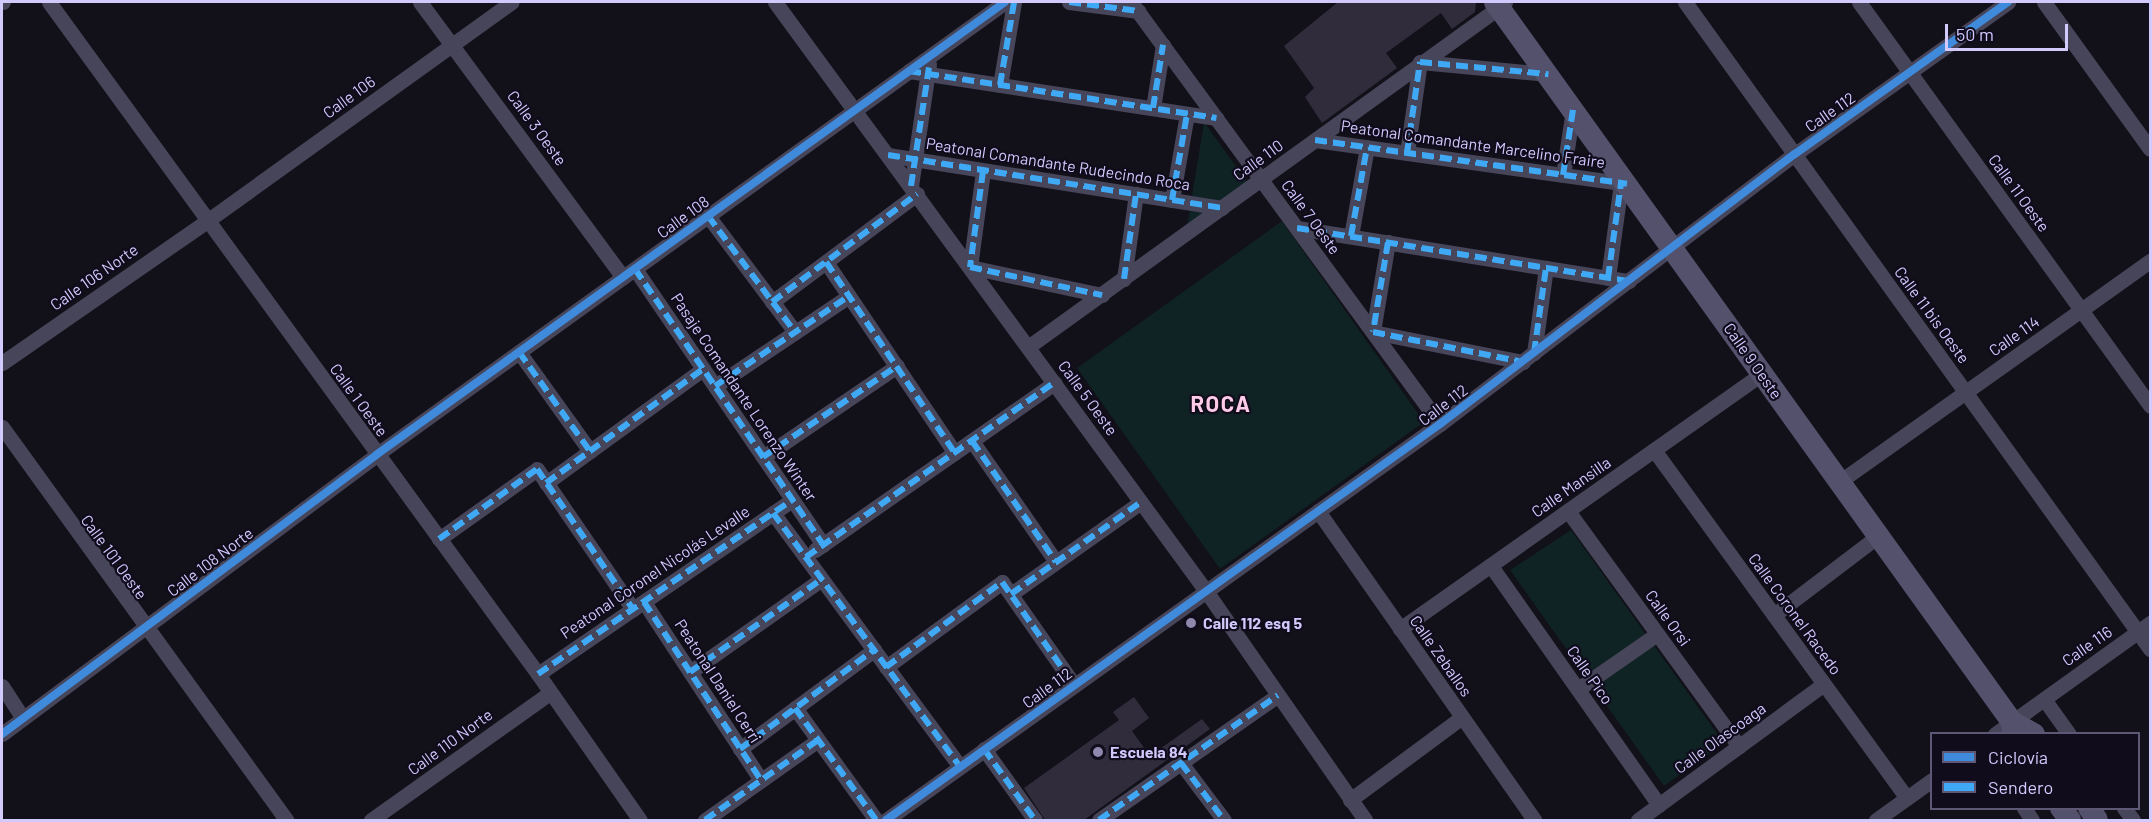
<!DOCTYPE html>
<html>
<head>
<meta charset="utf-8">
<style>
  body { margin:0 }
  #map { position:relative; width:2152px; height:822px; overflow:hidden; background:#121018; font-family:Barlow,sans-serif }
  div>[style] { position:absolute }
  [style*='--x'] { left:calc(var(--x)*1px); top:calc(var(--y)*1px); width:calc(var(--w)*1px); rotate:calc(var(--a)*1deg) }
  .green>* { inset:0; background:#0f2224 }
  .building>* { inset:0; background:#302c3c }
  .street>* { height:15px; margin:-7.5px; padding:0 7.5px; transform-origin:7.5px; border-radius:7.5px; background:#474559 }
  .secondary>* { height:22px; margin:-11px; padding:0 11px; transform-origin:11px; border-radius:11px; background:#53516c }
  .quiet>* { height:6px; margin-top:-3px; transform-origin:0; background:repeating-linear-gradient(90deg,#3fa9f5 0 12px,transparent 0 18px) }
  .cycleway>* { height:8px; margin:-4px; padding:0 4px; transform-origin:4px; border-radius:4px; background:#408adc }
  .dots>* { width:16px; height:16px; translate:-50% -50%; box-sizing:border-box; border:3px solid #100c1c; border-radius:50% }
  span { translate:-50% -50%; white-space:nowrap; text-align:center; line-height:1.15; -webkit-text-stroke:4.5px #100c1c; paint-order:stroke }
  .street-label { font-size:16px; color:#d2c9fd }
  .poi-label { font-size:16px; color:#d2c9fd; font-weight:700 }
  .left { translate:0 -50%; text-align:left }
  .district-label { font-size:22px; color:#fdcbe8; font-weight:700; letter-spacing:1.5px }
  .frame { position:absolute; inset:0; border:3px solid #d2c9fd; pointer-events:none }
  .legend { position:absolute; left:1930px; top:732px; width:210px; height:78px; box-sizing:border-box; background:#100c1c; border:2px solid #5e5876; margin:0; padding:8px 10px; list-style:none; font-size:18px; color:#d2c9fd }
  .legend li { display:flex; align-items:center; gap:12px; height:30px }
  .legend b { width:30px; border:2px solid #5e5876 }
  .scale { position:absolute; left:1945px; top:24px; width:123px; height:27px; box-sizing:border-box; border:3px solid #d2c9fd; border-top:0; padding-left:8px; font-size:18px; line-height:21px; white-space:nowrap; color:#d2c9fd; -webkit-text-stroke:4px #100c1c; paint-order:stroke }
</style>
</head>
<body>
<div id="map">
  <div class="green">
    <div style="clip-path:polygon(1204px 122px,1251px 187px,1187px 227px)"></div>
    <div style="clip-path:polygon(1282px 221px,1424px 422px,1220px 569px,1077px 368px)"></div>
    <div style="clip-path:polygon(1571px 530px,1724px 743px,1664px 786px,1510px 570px)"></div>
  </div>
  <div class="building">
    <div style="clip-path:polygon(1338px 2px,1476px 2px,1475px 12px,1452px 29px,1441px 13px,1386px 53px,1397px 68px,1322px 123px,1305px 97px,1314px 88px,1284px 46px)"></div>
    <div style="clip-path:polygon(1134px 697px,1149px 718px,1132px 731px,1150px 756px,1202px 719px,1210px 729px,1084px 820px,1045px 820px,1024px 788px,1119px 720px,1113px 712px)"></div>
  </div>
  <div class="street">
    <div style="--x:2;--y:2;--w:1;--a:0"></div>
    <div style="--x:49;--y:2;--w:831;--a:53.96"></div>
    <div style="--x:538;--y:674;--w:178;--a:55.1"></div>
    <div style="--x:420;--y:2;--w:342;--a:53.6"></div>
    <div style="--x:775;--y:2;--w:730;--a:53.81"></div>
    <div style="--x:1206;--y:591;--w:279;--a:55.2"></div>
    <div style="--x:1069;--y:2;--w:70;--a:7.4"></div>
    <div style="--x:1131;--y:2;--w:523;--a:53.79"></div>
    <div style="--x:1685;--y:2;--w:797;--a:54.3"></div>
    <div style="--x:1859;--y:2;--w:498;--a:54.2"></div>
    <div style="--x:2044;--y:2;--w:181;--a:54.2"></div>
    <div style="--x:909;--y:71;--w:311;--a:8.7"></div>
    <div style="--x:1000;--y:85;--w:84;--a:-80.4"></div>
    <div style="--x:1153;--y:108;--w:64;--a:-81"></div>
    <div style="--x:1315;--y:140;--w:315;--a:8"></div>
    <div style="--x:1407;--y:153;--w:92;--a:-81.9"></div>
    <div style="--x:1420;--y:62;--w:129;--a:5.4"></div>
    <div style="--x:888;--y:155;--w:338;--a:9"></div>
    <div style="--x:983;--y:171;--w:97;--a:97.7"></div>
    <div style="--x:970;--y:267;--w:135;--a:12"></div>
    <div style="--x:1563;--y:175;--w:66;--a:-81.3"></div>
    <div style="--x:911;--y:186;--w:123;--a:-81.6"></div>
    <div style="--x:1172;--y:200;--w:87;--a:-80.1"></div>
    <div style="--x:708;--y:216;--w:145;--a:53.1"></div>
    <div style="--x:1297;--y:228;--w:336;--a:9.1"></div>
    <div style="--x:1351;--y:236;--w:90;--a:-79.8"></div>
    <div style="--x:1388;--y:242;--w:91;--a:99.5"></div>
    <div style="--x:1373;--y:332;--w:153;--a:11.3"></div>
    <div style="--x:826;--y:262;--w:230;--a:56"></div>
    <div style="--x:635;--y:269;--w:334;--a:55.7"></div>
    <div style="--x:1608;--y:278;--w:96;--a:-82.2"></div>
    <div style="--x:1124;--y:279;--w:86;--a:-82"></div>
    <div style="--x:772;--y:302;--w:181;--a:-36.7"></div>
    <div style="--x:1028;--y:347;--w:588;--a:-35.8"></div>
    <div style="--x:519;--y:352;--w:122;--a:54.4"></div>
    <div style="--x:1534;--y:353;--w:86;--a:-82"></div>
    <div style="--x:2;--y:363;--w:249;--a:-34.7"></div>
    <div style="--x:207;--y:221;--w:375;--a:-35.7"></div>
    <div style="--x:715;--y:386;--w:161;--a:-33.9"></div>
    <div style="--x:2;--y:427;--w:485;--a:54.1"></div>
    <div style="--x:972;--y:441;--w:147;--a:55.2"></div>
    <div style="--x:1654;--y:450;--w:430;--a:54"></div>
    <div style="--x:763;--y:457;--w:162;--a:-34.2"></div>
    <div style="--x:1839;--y:482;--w:382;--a:-35.4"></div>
    <div style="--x:546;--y:483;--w:194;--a:-36"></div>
    <div style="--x:1318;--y:511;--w:377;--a:55"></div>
    <div style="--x:1568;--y:511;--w:291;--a:54"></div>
    <div style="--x:773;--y:513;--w:315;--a:53.6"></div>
    <div style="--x:439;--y:539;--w:120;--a:-35.5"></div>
    <div style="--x:537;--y:469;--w:170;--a:55.6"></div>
    <div style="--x:815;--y:550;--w:292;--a:-34.9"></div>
    <div style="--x:1491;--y:566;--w:292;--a:54.9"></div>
    <div style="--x:1011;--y:594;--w:159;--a:-35.3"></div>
    <div style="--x:644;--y:602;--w:213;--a:56.7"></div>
    <div style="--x:1774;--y:615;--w:131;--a:-37.2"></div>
    <div style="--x:1400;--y:629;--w:443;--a:-35.2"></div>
    <div style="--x:886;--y:667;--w:144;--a:-36.2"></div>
    <div style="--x:1002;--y:582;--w:126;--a:55"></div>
    <div style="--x:690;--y:672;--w:161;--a:-35.2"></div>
    <div style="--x:538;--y:674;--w:308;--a:-34.4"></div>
    <div style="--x:2;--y:686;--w:38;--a:57"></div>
    <div style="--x:1578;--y:689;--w:96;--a:-34.8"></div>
    <div style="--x:2044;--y:699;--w:43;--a:54.5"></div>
    <div style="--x:795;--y:708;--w:138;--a:54.1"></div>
    <div style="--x:2;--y:734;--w:467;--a:-36.7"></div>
    <div style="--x:376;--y:455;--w:775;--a:-35.76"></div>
    <div style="--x:1995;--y:734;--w:191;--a:-35.6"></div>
    <div style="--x:740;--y:749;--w:167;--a:-36.5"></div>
    <div style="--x:984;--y:749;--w:87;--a:54.3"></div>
    <div style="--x:1181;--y:763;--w:71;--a:53"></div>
    <div style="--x:1350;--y:800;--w:139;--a:-36.5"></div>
    <div style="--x:2024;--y:808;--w:14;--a:56"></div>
    <div style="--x:2124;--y:808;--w:15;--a:53"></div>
    <div style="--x:371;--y:820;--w:219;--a:-35.4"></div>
    <div style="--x:705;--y:820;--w:138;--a:-35.3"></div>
    <div style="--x:886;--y:820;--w:681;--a:-35.56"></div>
    <div style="--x:1440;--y:424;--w:446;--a:-37.3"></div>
    <div style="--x:1795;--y:154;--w:262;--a:-35.5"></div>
    <div style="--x:1099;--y:820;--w:218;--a:-34.9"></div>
    <div style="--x:1638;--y:820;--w:230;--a:-36.2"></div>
    <div style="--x:1876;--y:820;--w:69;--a:-35.5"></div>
  </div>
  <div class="secondary">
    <div style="--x:1495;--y:2;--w:886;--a:54.32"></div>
    <div style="--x:2012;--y:722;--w:12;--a:85"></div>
    <div style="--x:2012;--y:722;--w:25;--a:29"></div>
    <div style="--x:2061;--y:808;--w:15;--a:53"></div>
    <div style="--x:2089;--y:808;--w:14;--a:56"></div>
  </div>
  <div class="quiet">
    <div style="--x:1069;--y:2;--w:70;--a:7.4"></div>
    <div style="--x:909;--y:71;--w:311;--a:8.7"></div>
    <div style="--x:1000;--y:85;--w:84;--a:-80.4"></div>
    <div style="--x:1153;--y:108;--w:64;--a:-81"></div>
    <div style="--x:1315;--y:140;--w:315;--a:8"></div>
    <div style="--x:1407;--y:153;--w:92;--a:-81.9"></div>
    <div style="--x:1420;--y:62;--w:129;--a:5.4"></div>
    <div style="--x:888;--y:155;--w:338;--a:9"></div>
    <div style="--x:983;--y:171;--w:97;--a:97.7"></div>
    <div style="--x:970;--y:267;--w:135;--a:12"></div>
    <div style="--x:1563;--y:175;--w:66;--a:-81.3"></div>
    <div style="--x:911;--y:186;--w:120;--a:-81.4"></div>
    <div style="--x:1172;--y:200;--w:87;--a:-80.1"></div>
    <div style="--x:708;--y:216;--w:145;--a:53.1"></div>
    <div style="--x:1297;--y:228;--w:336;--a:9.1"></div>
    <div style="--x:1351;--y:236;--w:90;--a:-79.8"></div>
    <div style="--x:1388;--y:242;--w:91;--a:99.5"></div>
    <div style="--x:1373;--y:332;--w:153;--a:11.3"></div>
    <div style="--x:826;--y:262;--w:230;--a:56"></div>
    <div style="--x:635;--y:269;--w:334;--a:55.7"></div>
    <div style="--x:1608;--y:278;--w:96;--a:-82.2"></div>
    <div style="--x:1124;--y:279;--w:86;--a:-82"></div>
    <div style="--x:772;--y:302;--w:181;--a:-36.7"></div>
    <div style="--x:519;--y:352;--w:122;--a:54.4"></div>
    <div style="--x:1534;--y:353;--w:86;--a:-82"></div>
    <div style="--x:715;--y:386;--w:161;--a:-33.9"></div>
    <div style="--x:972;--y:441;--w:147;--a:55.2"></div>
    <div style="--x:763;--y:457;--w:162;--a:-34.2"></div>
    <div style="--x:546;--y:483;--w:194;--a:-36"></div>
    <div style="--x:773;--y:513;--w:315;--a:53.6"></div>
    <div style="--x:439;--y:539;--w:120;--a:-35.5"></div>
    <div style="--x:537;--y:469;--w:170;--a:55.6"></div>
    <div style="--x:806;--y:557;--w:303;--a:-35.1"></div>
    <div style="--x:1011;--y:594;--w:159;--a:-35.3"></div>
    <div style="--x:644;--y:602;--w:213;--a:56.7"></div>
    <div style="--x:886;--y:667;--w:144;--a:-36.2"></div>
    <div style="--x:1002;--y:582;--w:126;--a:55"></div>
    <div style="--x:690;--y:672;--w:161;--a:-35.2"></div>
    <div style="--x:538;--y:674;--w:308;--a:-34.4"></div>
    <div style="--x:795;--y:708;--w:138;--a:54.1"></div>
    <div style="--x:740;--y:749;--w:167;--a:-36.5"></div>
    <div style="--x:984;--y:749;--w:87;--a:54.3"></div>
    <div style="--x:1181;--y:763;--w:71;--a:53"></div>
    <div style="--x:705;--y:820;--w:138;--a:-35.3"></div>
    <div style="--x:1099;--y:820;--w:218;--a:-34.9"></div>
  </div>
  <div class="cycleway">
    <div style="--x:2;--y:734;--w:467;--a:-36.7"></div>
    <div style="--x:376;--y:455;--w:775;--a:-35.76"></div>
    <div style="--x:886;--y:820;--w:681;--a:-35.56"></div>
    <div style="--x:1440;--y:424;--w:446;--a:-37.3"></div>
    <div style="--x:1795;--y:154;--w:262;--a:-35.5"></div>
  </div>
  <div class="dots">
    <div style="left:1191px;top:623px;background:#8f88ad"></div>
    <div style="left:1098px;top:752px;background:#8f88ad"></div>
  </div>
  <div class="street-label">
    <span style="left:349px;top:97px;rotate:-36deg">Calle 106</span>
    <span style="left:1830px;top:112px;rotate:-35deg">Calle 112</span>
    <span style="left:537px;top:128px;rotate:54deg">Calle 3 Oeste</span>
    <span style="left:1473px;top:144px;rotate:8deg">Peatonal Comandante Marcelino Fraire</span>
    <span style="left:1258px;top:160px;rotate:-36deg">Calle 110</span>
    <span style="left:1058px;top:164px;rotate:9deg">Peatonal Comandante Rudecindo Roca</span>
    <span style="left:2019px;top:193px;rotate:54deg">Calle 11 Oeste</span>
    <span style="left:683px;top:217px;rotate:-36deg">Calle 108</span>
    <span style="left:1311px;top:217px;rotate:54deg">Calle 7 Oeste</span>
    <span style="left:94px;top:277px;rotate:-35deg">Calle 106 Norte</span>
    <span style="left:1932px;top:315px;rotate:54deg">Calle 11 bis Oeste</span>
    <span style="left:2014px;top:336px;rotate:-35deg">Calle 114</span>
    <span style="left:1753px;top:361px;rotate:55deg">Calle 9 Oeste</span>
    <span style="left:744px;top:397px;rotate:56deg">Pasaje Comandante Lorenzo Winter</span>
    <span style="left:1088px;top:398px;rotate:54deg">Calle 5 Oeste</span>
    <span style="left:359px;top:400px;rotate:54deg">Calle 1 Oeste</span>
    <span style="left:1443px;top:405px;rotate:-37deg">Calle 112</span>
    <span style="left:1571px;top:487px;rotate:-35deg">Calle Mansilla</span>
    <span style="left:114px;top:557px;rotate:54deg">Calle 101 Oeste</span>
    <span style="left:210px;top:562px;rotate:-37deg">Calle 108 Norte</span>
    <span style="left:655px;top:572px;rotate:-34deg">Peatonal Coronel Nicolás Levalle</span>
    <span style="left:1795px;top:614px;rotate:54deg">Calle Coronel Racedo</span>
    <span style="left:1668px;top:618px;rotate:54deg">Calle Orsi</span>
    <span style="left:2087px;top:646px;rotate:-35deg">Calle 116</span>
    <span style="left:1441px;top:656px;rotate:55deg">Calle Zeballos</span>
    <span style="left:1590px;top:675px;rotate:55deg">Calle Pico</span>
    <span style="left:718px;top:681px;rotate:57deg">Peatonal Daniel Cerri</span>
    <span style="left:1047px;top:688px;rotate:-36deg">Calle 112</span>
    <span style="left:1720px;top:738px;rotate:-36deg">Calle Olascoaga</span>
    <span style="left:450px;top:742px;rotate:-36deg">Calle 110 Norte</span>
  </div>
  <div class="poi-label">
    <span class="left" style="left:1203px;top:623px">Calle 112 esq 5</span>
    <span class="left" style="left:1110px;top:752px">Escuela 84</span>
  </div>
  <div class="district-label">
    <span style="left:1221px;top:404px">ROCA</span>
  </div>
  <div class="frame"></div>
  <ul class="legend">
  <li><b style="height:8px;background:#408adc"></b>Ciclovía</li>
  <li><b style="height:8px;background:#3fa9f5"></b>Sendero</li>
  </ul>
  <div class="scale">50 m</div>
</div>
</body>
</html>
